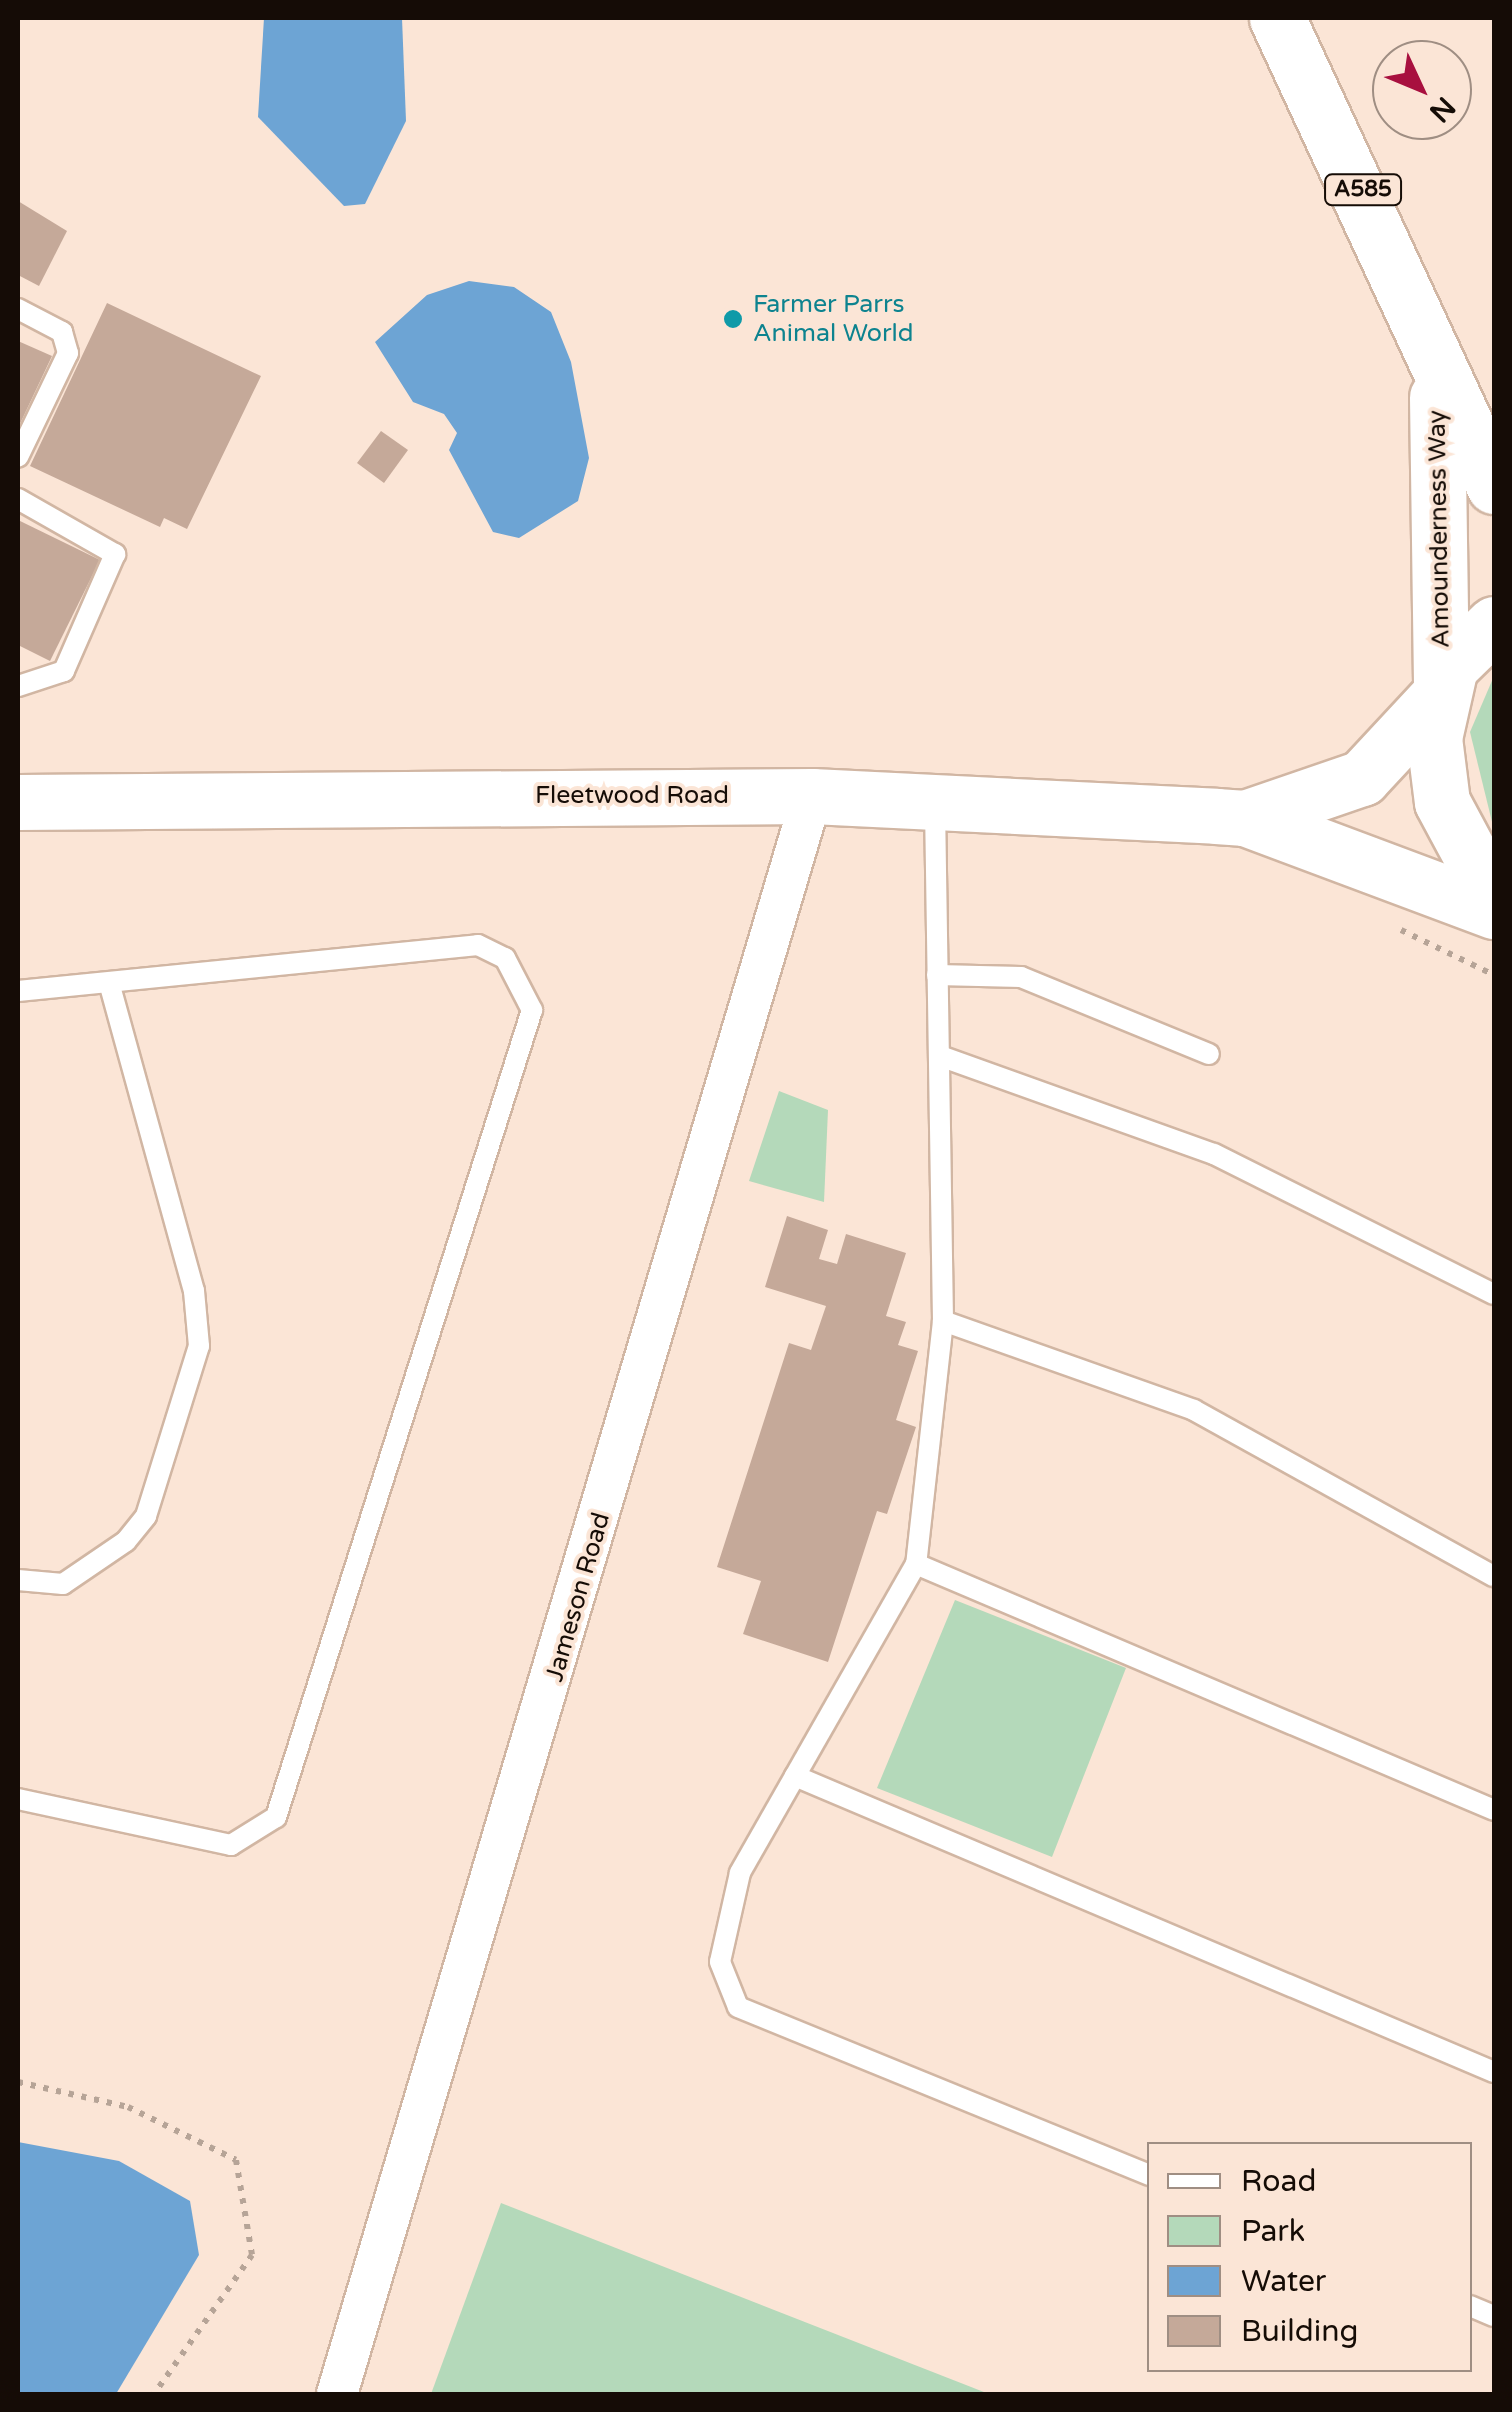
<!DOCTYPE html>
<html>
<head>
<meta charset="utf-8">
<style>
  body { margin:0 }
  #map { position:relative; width:1512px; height:2412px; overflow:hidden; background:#fbe5d6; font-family:"Varela Round",sans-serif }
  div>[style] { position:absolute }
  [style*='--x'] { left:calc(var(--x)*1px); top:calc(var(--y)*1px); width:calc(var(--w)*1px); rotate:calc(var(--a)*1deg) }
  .green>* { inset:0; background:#b4d9ba }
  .water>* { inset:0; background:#6da4d4 }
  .building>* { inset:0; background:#c5a999 }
  .path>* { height:6px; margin-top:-3px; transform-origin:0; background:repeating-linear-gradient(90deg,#b6a497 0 5px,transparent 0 13px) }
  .roads { filter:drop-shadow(2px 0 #d1b6a3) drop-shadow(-2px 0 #d1b6a3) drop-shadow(0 2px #d1b6a3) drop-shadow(0 -2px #d1b6a3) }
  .service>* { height:20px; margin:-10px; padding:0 10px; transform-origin:10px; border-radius:10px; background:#fff }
  .minor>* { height:40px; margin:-20px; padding:0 20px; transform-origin:20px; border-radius:20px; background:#fff }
  .secondary>* { height:55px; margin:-27.5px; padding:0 27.5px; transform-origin:27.5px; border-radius:27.5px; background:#fff }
  .trunk>* { height:55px; margin:-27.5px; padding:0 27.5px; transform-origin:27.5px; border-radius:27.5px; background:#fff }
  .dots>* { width:28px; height:28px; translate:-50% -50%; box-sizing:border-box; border:5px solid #fbe5d6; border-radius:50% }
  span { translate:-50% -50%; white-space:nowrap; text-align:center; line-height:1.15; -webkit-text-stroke:8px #fbe5d6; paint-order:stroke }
  .shield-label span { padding:2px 8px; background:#fbe5d6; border:2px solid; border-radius:8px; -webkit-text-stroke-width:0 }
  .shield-label { font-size:22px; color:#150c06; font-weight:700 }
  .culture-label { font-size:25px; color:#0d838f }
  .left { translate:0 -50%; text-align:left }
  .street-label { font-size:25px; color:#150c06 }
  .frame { position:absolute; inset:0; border:20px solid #150c06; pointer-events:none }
  .legend { position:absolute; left:1147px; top:2142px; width:325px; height:230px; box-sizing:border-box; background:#fbe5d6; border:2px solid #9f8e83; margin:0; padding:12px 18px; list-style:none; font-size:30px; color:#150c06 }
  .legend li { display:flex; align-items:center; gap:20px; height:50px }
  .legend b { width:50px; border:2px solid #9f8e83 }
  .north { position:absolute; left:1372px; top:40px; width:100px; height:100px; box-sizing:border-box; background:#fbe5d6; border:2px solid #9f8e83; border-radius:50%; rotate:134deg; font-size:28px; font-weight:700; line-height:40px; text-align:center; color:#150c06 }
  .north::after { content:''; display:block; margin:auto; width:35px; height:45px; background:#a8103f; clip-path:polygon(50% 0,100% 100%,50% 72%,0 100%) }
</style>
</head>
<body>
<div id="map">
  <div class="green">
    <div style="clip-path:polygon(1494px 676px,1494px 830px,1470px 732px)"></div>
    <div style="clip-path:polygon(779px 1091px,828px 1110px,824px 1202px,749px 1181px)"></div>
    <div style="clip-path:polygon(955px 1600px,1126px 1668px,1052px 1857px,877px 1788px)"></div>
    <div style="clip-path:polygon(501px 2203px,989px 2394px,431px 2394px)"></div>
  </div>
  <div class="water">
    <div style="clip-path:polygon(264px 18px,402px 18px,406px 121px,365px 204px,344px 206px,258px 117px)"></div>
    <div style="clip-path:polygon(469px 281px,514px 287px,551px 312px,571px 362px,589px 458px,578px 501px,519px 538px,493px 532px,449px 450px,457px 433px,444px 414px,413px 402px,375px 342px,427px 295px)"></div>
    <div style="clip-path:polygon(18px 2142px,119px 2161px,190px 2201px,199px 2255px,116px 2394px,18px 2394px)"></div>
  </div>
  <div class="building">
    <div style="clip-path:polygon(18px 201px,67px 231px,39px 286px,18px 275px)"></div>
    <div style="clip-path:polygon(107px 303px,261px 376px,187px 529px,164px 518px,160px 527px,30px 466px)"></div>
    <div style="clip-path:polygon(18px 341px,52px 356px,18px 428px)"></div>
    <div style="clip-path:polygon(381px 431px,408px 450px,384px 483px,357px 463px)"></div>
    <div style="clip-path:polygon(18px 520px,100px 560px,50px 661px,18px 645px)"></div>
    <div style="clip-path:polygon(787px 1216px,828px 1230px,819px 1259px,837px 1264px,846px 1234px,906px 1253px,886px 1316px,906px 1322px,898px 1345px,918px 1351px,896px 1420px,916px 1427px,887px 1514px,877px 1511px,828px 1662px,743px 1634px,761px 1581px,717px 1567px,789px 1343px,811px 1350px,826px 1306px,765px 1287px)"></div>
  </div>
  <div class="path">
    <div style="--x:1401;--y:930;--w:103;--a:25.8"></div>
    <div style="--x:18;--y:2082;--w:113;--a:12.8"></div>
    <div style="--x:128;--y:2107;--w:120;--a:26.1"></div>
    <div style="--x:236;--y:2160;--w:96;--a:80.4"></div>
    <div style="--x:252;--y:2255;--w:170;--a:125.2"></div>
  </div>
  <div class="roads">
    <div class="service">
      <div style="--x:18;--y:309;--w:50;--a:27.6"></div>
      <div style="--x:62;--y:332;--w:22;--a:74"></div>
      <div style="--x:68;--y:353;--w:115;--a:115.7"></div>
      <div style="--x:18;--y:499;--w:112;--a:29.6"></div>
      <div style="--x:115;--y:554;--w:128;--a:113.6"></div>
      <div style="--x:64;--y:671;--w:48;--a:161.9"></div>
      <div style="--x:935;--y:806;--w:515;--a:89.11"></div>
      <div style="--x:943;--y:1321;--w:244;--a:96.3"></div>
      <div style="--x:916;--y:1564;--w:356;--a:119.7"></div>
      <div style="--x:740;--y:1873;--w:91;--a:102.7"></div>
      <div style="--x:720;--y:1962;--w:48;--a:68.2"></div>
      <div style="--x:738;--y:2007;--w:445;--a:22.2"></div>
      <div style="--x:937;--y:975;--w:84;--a:1.4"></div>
      <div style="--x:1021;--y:977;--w:203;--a:22.3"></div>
      <div style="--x:18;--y:991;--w:462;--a:-5.7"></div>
      <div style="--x:478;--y:945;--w:30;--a:26"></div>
      <div style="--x:505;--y:958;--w:59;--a:62.6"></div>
      <div style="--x:532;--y:1010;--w:847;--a:107.6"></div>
      <div style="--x:276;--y:1817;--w:53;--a:148.1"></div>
      <div style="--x:231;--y:1845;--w:218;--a:-167.8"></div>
      <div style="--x:940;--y:1056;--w:291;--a:19.7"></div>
      <div style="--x:1214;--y:1154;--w:313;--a:26.6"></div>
      <div style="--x:943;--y:1321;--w:266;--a:19.5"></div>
      <div style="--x:1194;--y:1410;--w:343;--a:29"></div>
      <div style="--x:916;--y:1564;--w:628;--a:23.05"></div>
      <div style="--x:18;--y:1580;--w:45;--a:5.1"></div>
      <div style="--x:63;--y:1584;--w:76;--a:-34.3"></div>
      <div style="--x:126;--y:1541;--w:32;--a:-51"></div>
      <div style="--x:146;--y:1516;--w:178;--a:-72.7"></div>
      <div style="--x:199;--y:1346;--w:55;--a:-95.2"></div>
      <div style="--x:194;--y:1291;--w:315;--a:-105.4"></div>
      <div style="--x:795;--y:1776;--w:759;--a:22.95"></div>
      <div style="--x:1470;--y:2306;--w:26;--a:23"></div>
    </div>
    <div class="minor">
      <div style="--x:337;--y:2394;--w:1667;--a:-73.45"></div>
    </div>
    <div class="secondary">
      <div style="--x:18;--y:802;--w:794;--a:-0.43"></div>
      <div style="--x:812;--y:796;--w:404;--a:2.8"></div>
      <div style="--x:1216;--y:816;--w:29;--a:4"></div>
      <div style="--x:1245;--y:818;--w:266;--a:20.5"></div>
      <div style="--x:1245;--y:818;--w:124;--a:-18.9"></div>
      <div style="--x:1362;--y:778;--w:113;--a:-47.1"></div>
    </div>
    <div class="trunk">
      <div style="--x:1277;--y:18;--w:516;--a:65.12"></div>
      <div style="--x:1437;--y:397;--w:292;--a:89.2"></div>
      <div style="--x:1494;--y:624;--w:62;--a:135.7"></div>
      <div style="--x:1450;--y:667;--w:73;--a:102.7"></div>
      <div style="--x:1434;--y:738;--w:64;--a:82.9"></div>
      <div style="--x:1442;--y:802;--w:110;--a:61.8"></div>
    </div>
  </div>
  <div class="dots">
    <div style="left:733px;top:319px;background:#0f9aa8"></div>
  </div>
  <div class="shield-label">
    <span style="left:1363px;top:190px">A585</span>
  </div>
  <div class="culture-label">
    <span class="left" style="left:753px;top:319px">Farmer Parrs<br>Animal World</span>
  </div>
  <div class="street-label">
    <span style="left:1439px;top:529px;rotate:-91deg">Amounderness Way</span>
    <span style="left:632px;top:795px">Fleetwood Road</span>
    <span style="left:578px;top:1597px;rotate:-74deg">Jameson Road</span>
  </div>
  <div class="frame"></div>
  <ul class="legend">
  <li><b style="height:12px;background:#fff"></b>Road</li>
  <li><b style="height:28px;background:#b4d9ba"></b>Park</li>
  <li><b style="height:28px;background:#6da4d4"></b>Water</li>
  <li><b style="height:28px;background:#c5a999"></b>Building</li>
  </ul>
  <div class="north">N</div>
</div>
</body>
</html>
